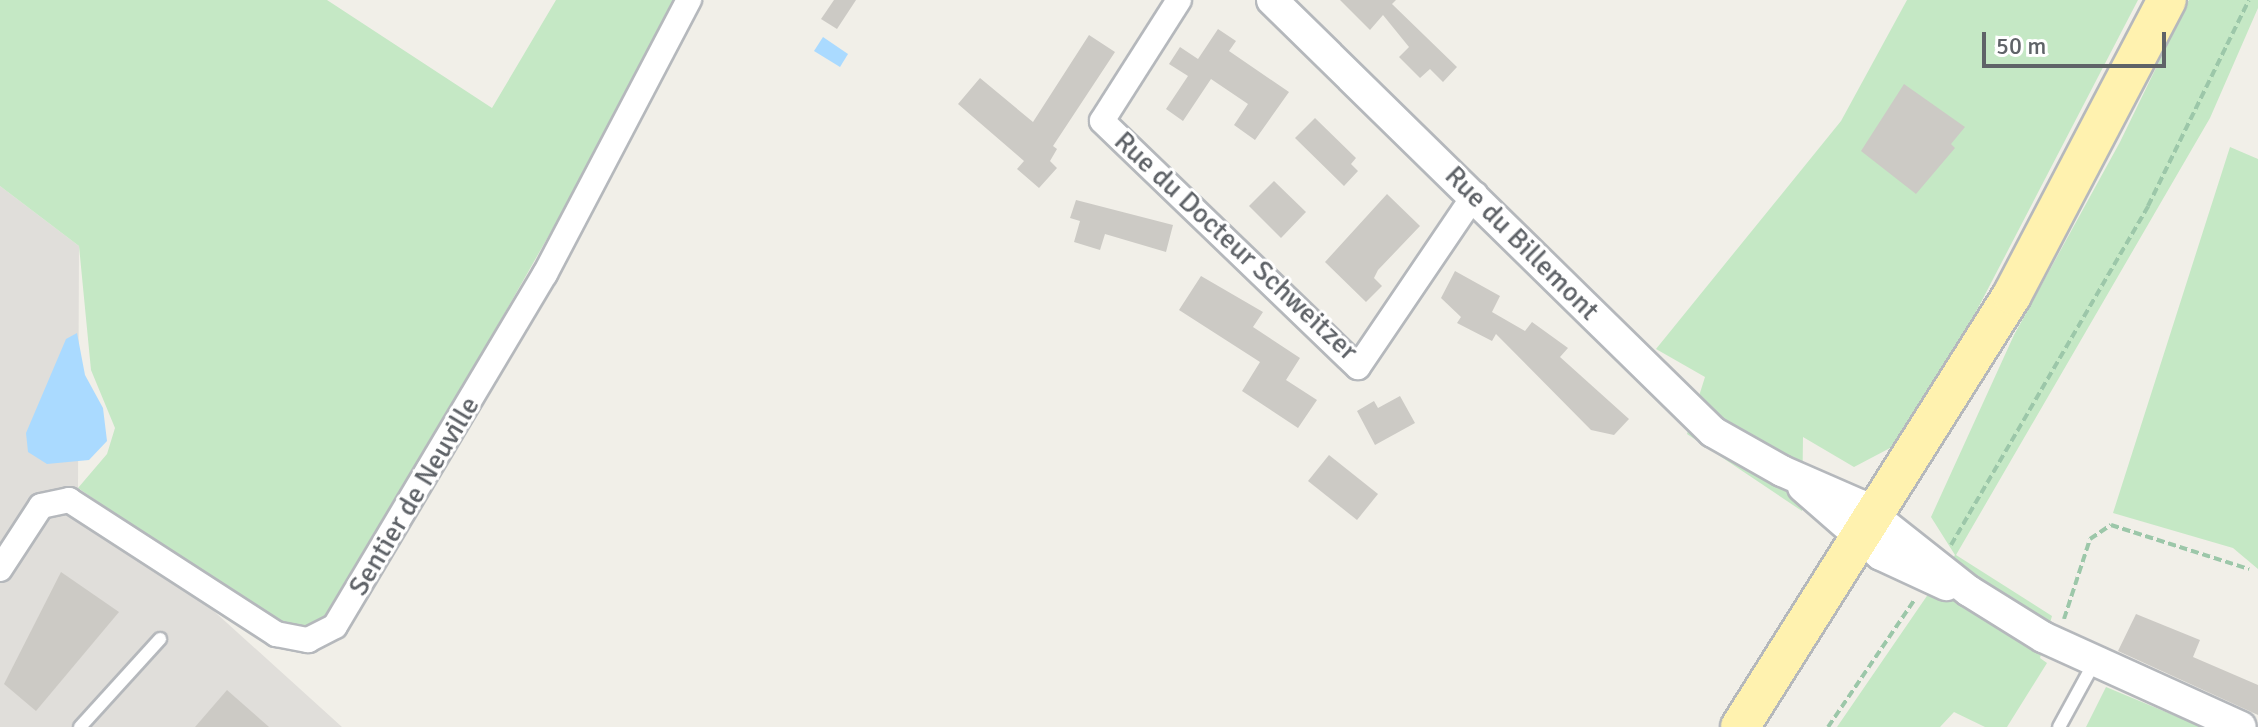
<!DOCTYPE html>
<html>
<head>
<meta charset="utf-8">
<style>
  body { margin:0 }
  #map { position:relative; width:2258px; height:727px; overflow:hidden; background:#f1efe8; font-family:Signika,sans-serif }
  div>[style] { position:absolute }
  [style*='--x'] { left:calc(var(--x)*1px); top:calc(var(--y)*1px); width:calc(var(--w)*1px); rotate:calc(var(--a)*1deg) }
  .industrial>* { inset:0; background:#e0deda }
  .green>* { inset:0; background:#c5e8c5 }
  .water>* { inset:0; background:#aadaff }
  .building>* { inset:0; background:#cccac5 }
  .path>* { height:4px; margin-top:-2px; transform-origin:0; background:repeating-linear-gradient(90deg,#9cc7a9 0 8px,transparent 0 12px) }
  .roads { filter:drop-shadow(2px 0 #b5b8bc) drop-shadow(-2px 0 #b5b8bc) drop-shadow(0 2px #b5b8bc) drop-shadow(0 -2px #b5b8bc) }
  .service>* { height:12px; margin:-6px; padding:0 6px; transform-origin:6px; border-radius:6px; background:#fff }
  .minor>* { height:24px; margin:-12px; padding:0 12px; transform-origin:12px; border-radius:12px; background:#fff }
  .tertiary>* { height:30px; margin:-15px; padding:0 15px; transform-origin:15px; border-radius:15px; background:#fff }
  .primary>* { height:38px; margin:-19px; padding:0 19px; transform-origin:19px; border-radius:19px; background:#fff2af }
  span { translate:-50% -50%; white-space:nowrap; text-align:center; line-height:1.15; -webkit-text-stroke:6px #fff; paint-order:stroke }
  .street-label { font-size:28px; color:#5f6368 }
  .scale { position:absolute; left:1982px; top:32px; width:184px; height:36px; box-sizing:border-box; border:4px solid #5f6368; border-top:0; padding-left:10px; font-size:24px; line-height:28px; white-space:nowrap; color:#5f6368; -webkit-text-stroke:6px #fff; paint-order:stroke }
</style>
</head>
<body>
<div id="map">
  <div class="industrial">
    <div style="clip-path:polygon(0 186px,79px 246px,78px 488px,342px 727px,0 727px)"></div>
  </div>
  <div class="green">
    <div style="clip-path:polygon(0 0,327px 0,492px 108px,556px 0,683px 0,340px 602px,312px 629px,283px 630px,78px 488px,107px 454px,115px 428px,91px 370px,79px 246px,0 186px)"></div>
    <div style="clip-path:polygon(1907px 0,2138px 0,1911px 437px,1854px 467px,1803px 437px,1802px 511px,1687px 434px,1705px 377px,1656px 349px,1841px 121px)"></div>
    <div style="clip-path:polygon(2189px 0,2258px 0,2258px 8px,2210px 118px,1956px 555px,2052px 616px,2040px 658px,2047px 663px,2007px 727px,1985px 727px,1954px 712px,1940px 727px,1837px 727px,1955px 555px,1931px 517px,2014px 335px,2120px 142px)"></div>
    <div style="clip-path:polygon(2230px 147px,2258px 159px,2258px 569px,2233px 548px,2113px 513px)"></div>
    <div style="clip-path:polygon(2106px 687px,2202px 727px,2086px 727px)"></div>
  </div>
  <div class="water">
    <div style="clip-path:polygon(823px 37px,848px 54px,840px 67px,814px 51px)"></div>
    <div style="clip-path:polygon(77px 333px,85px 375px,103px 408px,107px 441px,89px 460px,47px 464px,28px 452px,26px 433px,66px 339px)"></div>
  </div>
  <div class="building">
    <div style="clip-path:polygon(834px 0,856px 0,837px 29px,821px 19px)"></div>
    <div style="clip-path:polygon(1340px 0,1396px 0,1392px 4px,1457px 67px,1443px 82px,1430px 69px,1420px 78px,1399px 57px,1409px 47px,1383px 15px,1370px 30px)"></div>
    <div style="clip-path:polygon(1218px 29px,1236px 41px,1229px 51px,1289px 92px,1255px 140px,1234px 125px,1248px 104px,1211px 79px,1183px 121px,1166px 109px,1188px 76px,1169px 64px,1180px 47px,1198px 59px)"></div>
    <div style="clip-path:polygon(1089px 35px,1115px 52px,1053px 146px,1057px 149px,1050px 161px,1057px 168px,1039px 188px,1017px 169px,1024px 161px,958px 104px,980px 78px,1033px 122px)"></div>
    <div style="clip-path:polygon(1904px 84px,1965px 127px,1951px 144px,1955px 148px,1916px 194px,1861px 151px)"></div>
    <div style="clip-path:polygon(1315px 118px,1356px 158px,1351px 164px,1358px 171px,1344px 186px,1295px 138px)"></div>
    <div style="clip-path:polygon(1274px 181px,1306px 212px,1281px 238px,1249px 206px)"></div>
    <div style="clip-path:polygon(1387px 194px,1420px 226px,1378px 270px,1374px 278px,1382px 286px,1366px 302px,1325px 262px)"></div>
    <div style="clip-path:polygon(1076px 200px,1173px 225px,1166px 252px,1105px 234px,1100px 250px,1074px 242px,1080px 221px,1070px 218px)"></div>
    <div style="clip-path:polygon(1455px 271px,1500px 296px,1492px 312px,1525px 331px,1532px 322px,1568px 348px,1560px 357px,1629px 419px,1614px 435px,1591px 430px,1496px 334px,1492px 341px,1457px 323px,1461px 317px,1441px 298px)"></div>
    <div style="clip-path:polygon(1201px 276px,1263px 312px,1253px 327px,1300px 358px,1286px 380px,1317px 400px,1298px 428px,1242px 391px,1260px 362px,1179px 310px)"></div>
    <div style="clip-path:polygon(1400px 396px,1415px 423px,1375px 445px,1357px 411px,1374px 401px,1378px 408px)"></div>
    <div style="clip-path:polygon(1329px 455px,1378px 494px,1357px 520px,1308px 481px)"></div>
    <div style="clip-path:polygon(61px 572px,119px 612px,36px 711px,4px 684px)"></div>
    <div style="clip-path:polygon(2136px 614px,2200px 640px,2193px 657px,2258px 685px,2258px 715px,2118px 651px)"></div>
    <div style="clip-path:polygon(227px 690px,269px 727px,195px 727px)"></div>
  </div>
  <div class="path">
    <div style="--x:1951;--y:545;--w:392;--a:-59.8"></div>
    <div style="--x:2148;--y:206;--w:229;--a:-63.9"></div>
    <div style="--x:2064;--y:619;--w:84;--a:-72"></div>
    <div style="--x:2090;--y:539;--w:25;--a:-34"></div>
    <div style="--x:2111;--y:525;--w:145;--a:17.7"></div>
    <div style="--x:1828;--y:727;--w:155;--a:-55.8"></div>
  </div>
  <div class="roads">
    <div class="service">
      <div style="--x:80;--y:727;--w:119;--a:-47.7"></div>
      <div style="--x:2059;--y:727;--w:73;--a:-61.3"></div>
    </div>
    <div class="minor">
      <div style="--x:1179;--y:0;--w:143;--a:122.5"></div>
      <div style="--x:1102;--y:121;--w:355;--a:43.9"></div>
      <div style="--x:1358;--y:367;--w:209;--a:-55.9"></div>
      <div style="--x:0;--y:569;--w:75;--a:-56.9"></div>
      <div style="--x:41;--y:506;--w:29;--a:-12"></div>
      <div style="--x:69;--y:500;--w:247;--a:32.9"></div>
      <div style="--x:276;--y:634;--w:33;--a:11"></div>
      <div style="--x:308;--y:640;--w:30;--a:-27"></div>
      <div style="--x:335;--y:626;--w:410;--a:-59.2"></div>
      <div style="--x:545;--y:274;--w:310;--a:-62.3"></div>
    </div>
    <div class="tertiary">
      <div style="--x:1272;--y:0;--w:617;--a:44.41"></div>
      <div style="--x:1713;--y:432;--w:79;--a:29.5"></div>
      <div style="--x:1782;--y:471;--w:85;--a:23.6"></div>
      <div style="--x:1860;--y:505;--w:139;--a:38.3"></div>
      <div style="--x:1969;--y:591;--w:87;--a:31.9"></div>
      <div style="--x:2043;--y:637;--w:217;--a:24.4"></div>
      <div style="--x:1803;--y:487;--w:103;--a:41.1"></div>
      <div style="--x:1881;--y:555;--w:72;--a:24.8"></div>
    </div>
    <div class="primary">
      <div style="--x:1740;--y:727;--w:510;--a:-57.8"></div>
      <div style="--x:2012;--y:295;--w:333;--a:-62.3"></div>
    </div>
  </div>
  <div class="street-label">
    <span style="left:1522px;top:243px;rotate:45deg">Rue du Billemont</span>
    <span style="left:1236px;top:246px;rotate:43deg">Rue du Docteur Schweitzer</span>
    <span style="left:414px;top:496px;rotate:-59deg">Sentier de Neuville</span>
  </div>
  <div class="scale">50 m</div>
</div>
</body>
</html>
